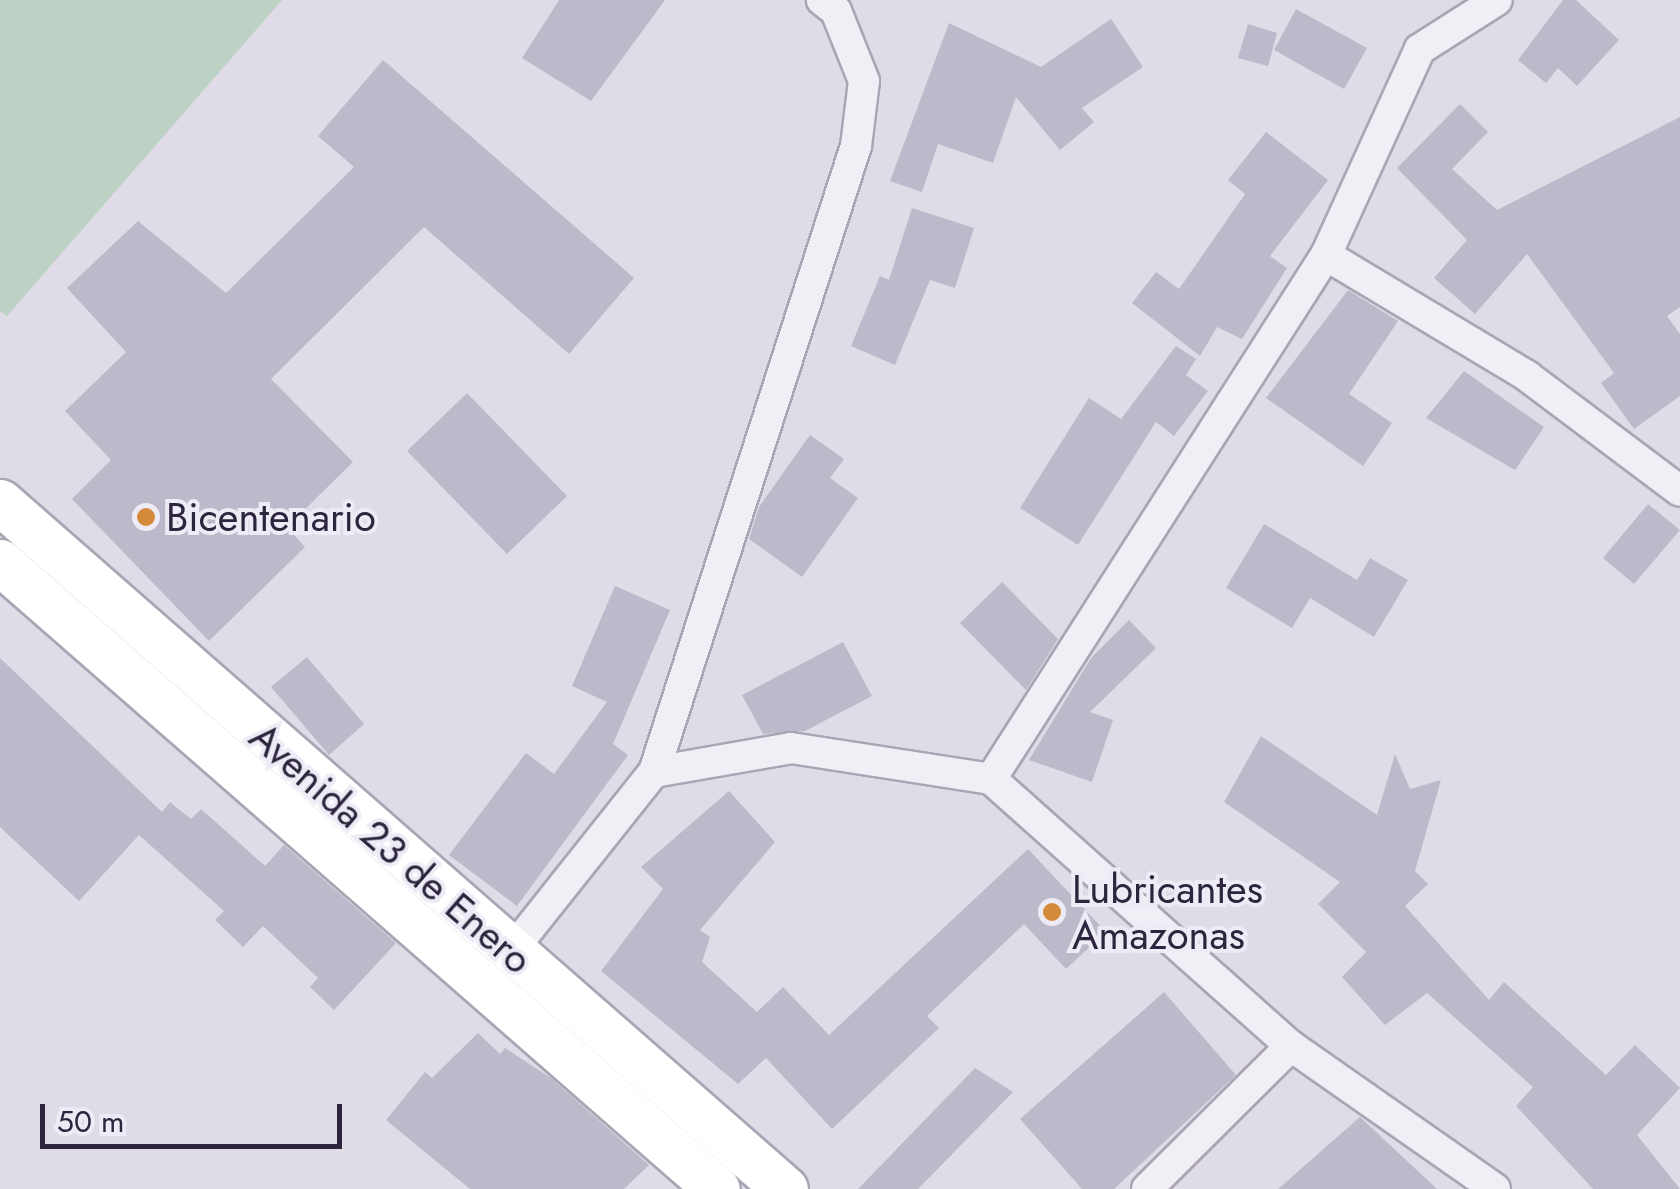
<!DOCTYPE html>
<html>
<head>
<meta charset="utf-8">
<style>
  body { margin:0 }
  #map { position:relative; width:1680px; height:1189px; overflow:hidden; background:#dfdce7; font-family:Jost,sans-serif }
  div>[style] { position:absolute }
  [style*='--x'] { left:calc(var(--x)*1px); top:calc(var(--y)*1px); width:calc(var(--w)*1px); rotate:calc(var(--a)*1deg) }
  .green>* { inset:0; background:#bdd1c5 }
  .building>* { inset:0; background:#beb9ca }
  .roads { filter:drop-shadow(2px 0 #aaa5b4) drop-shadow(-2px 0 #aaa5b4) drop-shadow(0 2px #aaa5b4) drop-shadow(0 -2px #aaa5b4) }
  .minor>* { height:30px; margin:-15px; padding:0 15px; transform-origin:15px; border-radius:15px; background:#f1eff5 }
  .secondary>* { height:45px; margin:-22.5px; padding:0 22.5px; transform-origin:22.5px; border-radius:22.5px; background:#fff }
  .dots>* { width:28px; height:28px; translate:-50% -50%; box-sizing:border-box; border:5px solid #edebf5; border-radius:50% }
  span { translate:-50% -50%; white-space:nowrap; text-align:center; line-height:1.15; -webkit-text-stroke:8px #edebf5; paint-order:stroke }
  .poi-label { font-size:40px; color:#2d253d }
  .left { translate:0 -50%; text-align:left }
  .street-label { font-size:40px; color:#2d253d }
  .scale { position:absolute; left:40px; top:1104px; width:302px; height:45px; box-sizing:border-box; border:5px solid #2d253d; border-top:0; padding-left:12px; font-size:30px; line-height:35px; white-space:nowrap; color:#2d253d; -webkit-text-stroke:8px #edebf5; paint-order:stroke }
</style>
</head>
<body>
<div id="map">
  <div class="green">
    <div style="clip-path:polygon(0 0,282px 0,7px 316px,0 311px)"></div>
  </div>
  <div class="building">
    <div style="clip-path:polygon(559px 0,665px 0,591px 101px,522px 58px)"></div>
    <div style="clip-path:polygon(1563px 0,1576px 0,1619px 40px,1577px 86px,1558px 68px,1546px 83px,1518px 60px)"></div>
    <div style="clip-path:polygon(1296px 9px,1367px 48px,1344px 89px,1274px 50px)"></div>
    <div style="clip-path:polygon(1111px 19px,1143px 67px,1082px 108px,1094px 122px,1060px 150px,1016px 97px,993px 163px,938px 144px,922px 192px,890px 181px,949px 23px,1041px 67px)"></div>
    <div style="clip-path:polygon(1248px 24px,1277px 33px,1268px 66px,1238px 58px)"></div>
    <div style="clip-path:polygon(383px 60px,634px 278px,569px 354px,424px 227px,271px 379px,353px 462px,287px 527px,305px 547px,209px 641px,72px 499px,111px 460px,65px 411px,126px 352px,67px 288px,138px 221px,226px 293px,354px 167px,318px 136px)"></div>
    <div style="clip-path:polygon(1460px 104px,1488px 132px,1452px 169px,1497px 210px,1680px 117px,1680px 307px,1667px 316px,1680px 334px,1680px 396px,1634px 429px,1601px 383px,1614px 373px,1527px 254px,1475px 314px,1434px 278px,1467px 240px,1397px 168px)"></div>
    <div style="clip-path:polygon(1266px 132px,1328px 180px,1270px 256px,1287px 268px,1242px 339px,1217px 327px,1200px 356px,1132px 303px,1156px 272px,1179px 289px,1245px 194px,1228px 180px)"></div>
    <div style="clip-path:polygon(912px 208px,974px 228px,955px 288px,930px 280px,895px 365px,851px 346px,880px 276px,889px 280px)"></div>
    <div style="clip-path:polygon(1348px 290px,1398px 321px,1349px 394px,1392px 423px,1363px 466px,1266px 398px)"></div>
    <div style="clip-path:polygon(1176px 346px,1196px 359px,1186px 375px,1208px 391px,1174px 436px,1156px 422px,1078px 545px,1020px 508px,1089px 398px,1121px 419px)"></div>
    <div style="clip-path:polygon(1464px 371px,1544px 427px,1515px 470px,1426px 418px)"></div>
    <div style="clip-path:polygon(467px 393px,567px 496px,507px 554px,407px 451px)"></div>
    <div style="clip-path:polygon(810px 435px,844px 459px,830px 478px,858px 498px,802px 577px,749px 539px,759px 507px)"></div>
    <div style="clip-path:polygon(1648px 504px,1680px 530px,1634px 584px,1603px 558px)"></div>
    <div style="clip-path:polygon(1264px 524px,1357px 580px,1370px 558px,1408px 580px,1374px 637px,1310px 598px,1292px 628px,1226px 588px)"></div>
    <div style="clip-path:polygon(1002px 582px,1058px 639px,1026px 690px,960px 623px)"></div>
    <div style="clip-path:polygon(615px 586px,670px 610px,613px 744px,628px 755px,517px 906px,449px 855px,526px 753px,554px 774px,607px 702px,572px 686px)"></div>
    <div style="clip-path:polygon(1129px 620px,1156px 648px,1090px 712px,1113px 720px,1092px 782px,1029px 760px,1091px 658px)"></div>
    <div style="clip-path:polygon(843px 642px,872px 696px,805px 731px,763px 734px,742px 695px)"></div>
    <div style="clip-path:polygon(307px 657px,364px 724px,329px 755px,271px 687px)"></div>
    <div style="clip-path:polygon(0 658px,162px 812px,170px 802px,191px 819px,201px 809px,265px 866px,284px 845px,396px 943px,334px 1010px,310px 987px,318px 978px,263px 926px,243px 947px,215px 920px,224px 911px,139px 835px,79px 901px,0 827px)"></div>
    <div style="clip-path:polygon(1261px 736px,1377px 815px,1395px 754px,1410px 789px,1441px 780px,1415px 871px,1428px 884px,1405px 906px,1489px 1000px,1504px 982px,1606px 1075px,1635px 1045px,1680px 1088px,1637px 1135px,1680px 1189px,1593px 1189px,1516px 1106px,1533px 1087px,1427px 993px,1385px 1025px,1342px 977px,1366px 952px,1318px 904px,1340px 882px,1224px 802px)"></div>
    <div style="clip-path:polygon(729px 791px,775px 842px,700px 930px,710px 937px,702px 962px,757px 1012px,783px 987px,829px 1035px,1028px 849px,1106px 932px,1066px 969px,1024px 924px,927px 1016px,939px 1028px,832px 1129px,766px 1058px,738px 1084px,601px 971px,663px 889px,641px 867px)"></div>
    <div style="clip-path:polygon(1164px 992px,1236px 1075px,1114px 1189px,1082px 1189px,1020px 1119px)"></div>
    <div style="clip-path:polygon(478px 1033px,500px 1054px,505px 1048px,551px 1078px,649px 1165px,624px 1189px,470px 1189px,386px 1120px,425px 1072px,432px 1078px)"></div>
    <div style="clip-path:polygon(975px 1068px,1013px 1092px,918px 1189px,858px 1189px)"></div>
    <div style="clip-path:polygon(1360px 1117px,1437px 1189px,1278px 1189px)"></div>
  </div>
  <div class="roads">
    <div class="minor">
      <div style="--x:1326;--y:255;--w:235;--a:31"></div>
      <div style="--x:1527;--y:376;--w:191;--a:36.9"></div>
      <div style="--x:654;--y:772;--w:139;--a:-9.9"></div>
      <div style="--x:791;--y:748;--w:202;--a:8.8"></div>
      <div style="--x:991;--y:779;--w:402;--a:41.7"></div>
      <div style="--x:1291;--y:1046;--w:249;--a:35"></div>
      <div style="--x:991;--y:779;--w:622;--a:-57.41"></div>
      <div style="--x:1326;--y:255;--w:226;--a:-65.5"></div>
      <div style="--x:1420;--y:49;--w:91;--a:-32.5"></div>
      <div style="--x:509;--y:954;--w:233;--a:-51.5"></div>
      <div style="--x:654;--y:772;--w:658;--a:-72.12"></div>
      <div style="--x:856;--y:146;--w:65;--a:-83"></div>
      <div style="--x:864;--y:81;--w:75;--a:-111.8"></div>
      <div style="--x:836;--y:11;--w:18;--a:-142"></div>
      <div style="--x:1147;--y:1189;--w:203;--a:-44.8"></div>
    </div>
    <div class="secondary">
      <div style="--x:0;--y:502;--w:1043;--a:41.19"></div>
      <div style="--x:0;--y:562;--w:952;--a:41.17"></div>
    </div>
  </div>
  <div class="dots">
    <div style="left:146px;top:517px;background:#d38a3a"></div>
    <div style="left:1052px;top:912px;background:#d38a3a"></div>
  </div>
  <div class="poi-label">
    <span class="left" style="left:166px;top:517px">Bicentenario</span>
    <span class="left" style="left:1072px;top:912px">Lubricantes<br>Amazonas</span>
  </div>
  <div class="street-label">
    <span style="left:391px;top:848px;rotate:41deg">Avenida 23 de Enero</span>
  </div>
  <div class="scale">50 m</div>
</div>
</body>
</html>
